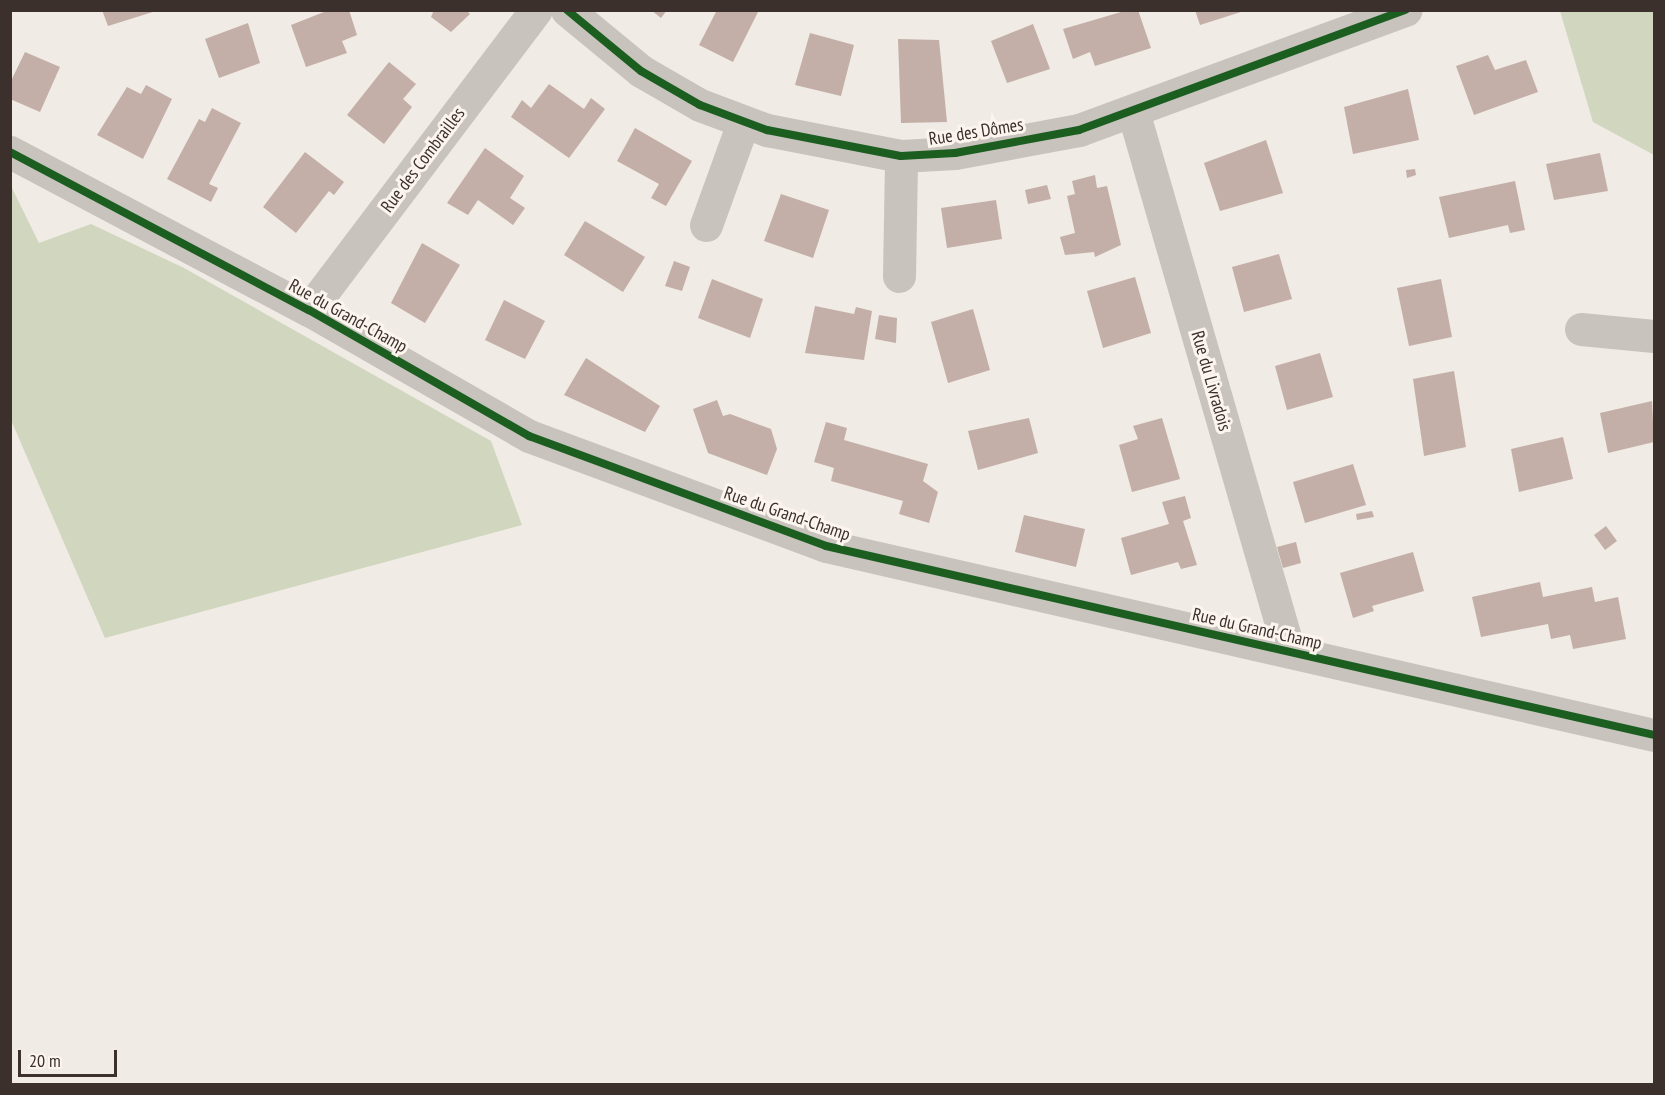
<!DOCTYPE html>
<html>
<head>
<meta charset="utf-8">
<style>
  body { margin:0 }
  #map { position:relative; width:1665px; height:1095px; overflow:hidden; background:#f0ebe5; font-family:"PT Sans Narrow",sans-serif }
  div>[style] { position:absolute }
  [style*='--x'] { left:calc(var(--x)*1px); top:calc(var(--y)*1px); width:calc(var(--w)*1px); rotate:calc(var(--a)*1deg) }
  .green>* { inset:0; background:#d1d6bf }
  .building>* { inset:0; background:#c3afa7 }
  .minor>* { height:33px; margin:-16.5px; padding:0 16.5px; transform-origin:16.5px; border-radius:16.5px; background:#c9c3be }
  .cycleway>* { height:8px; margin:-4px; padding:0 4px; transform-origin:4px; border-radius:4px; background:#1b5e20 }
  span { translate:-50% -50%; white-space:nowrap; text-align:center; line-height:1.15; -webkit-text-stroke:6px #fbf5ee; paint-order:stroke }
  .street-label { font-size:18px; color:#3b302b }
  .frame { position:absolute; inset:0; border:12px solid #3b302b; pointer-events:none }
  .scale { position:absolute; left:18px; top:1050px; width:99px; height:27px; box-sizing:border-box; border:3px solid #3b302b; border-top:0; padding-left:8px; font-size:18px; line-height:21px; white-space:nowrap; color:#3b302b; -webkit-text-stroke:4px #fbf5ee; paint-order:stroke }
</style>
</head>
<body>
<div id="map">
  <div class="green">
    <div style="clip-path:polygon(1560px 11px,1654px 11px,1654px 155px,1593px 122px)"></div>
    <div style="clip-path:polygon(10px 184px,39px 243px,91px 224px,184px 268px,491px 441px,522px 525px,105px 638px,11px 420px)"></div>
  </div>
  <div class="building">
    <div style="clip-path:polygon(102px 10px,155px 10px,156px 11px,108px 26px)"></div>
    <div style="clip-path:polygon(329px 10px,349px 10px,357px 35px,342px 41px,347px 53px,306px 67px,291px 25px)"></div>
    <div style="clip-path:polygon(434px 10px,466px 10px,470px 14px,451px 32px,431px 17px)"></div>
    <div style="clip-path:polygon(651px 10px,667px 10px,661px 18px)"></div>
    <div style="clip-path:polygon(717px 10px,759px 10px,733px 62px,699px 45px)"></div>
    <div style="clip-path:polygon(1128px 10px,1138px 10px,1151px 48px,1095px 66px,1090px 52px,1073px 59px,1063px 29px)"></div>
    <div style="clip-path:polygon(1195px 10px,1244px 10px,1244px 11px,1200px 25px)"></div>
    <div style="clip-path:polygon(248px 23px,260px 63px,219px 78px,205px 39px)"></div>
    <div style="clip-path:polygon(1033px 24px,1050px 69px,1007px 83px,991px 41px)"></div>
    <div style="clip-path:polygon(810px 33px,854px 45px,841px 96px,795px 85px)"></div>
    <div style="clip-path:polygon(898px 39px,939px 40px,947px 122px,901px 123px)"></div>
    <div style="clip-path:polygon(25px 52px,60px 67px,40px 112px,10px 99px,10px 83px)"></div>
    <div style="clip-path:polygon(1488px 55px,1495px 70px,1526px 60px,1538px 92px,1474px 115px,1456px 66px)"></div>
    <div style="clip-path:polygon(389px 62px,416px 84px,403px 99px,412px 107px,384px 144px,347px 115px)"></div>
    <div style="clip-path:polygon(549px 84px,584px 109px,591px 98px,605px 109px,569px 158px,511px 117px,522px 100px,531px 108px)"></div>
    <div style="clip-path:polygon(146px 85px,172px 99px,143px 159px,97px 135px,127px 87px,141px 94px)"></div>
    <div style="clip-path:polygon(1408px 89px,1419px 140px,1353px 154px,1344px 107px)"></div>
    <div style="clip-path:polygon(212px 108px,241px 123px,209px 184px,218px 188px,211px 202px,167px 179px,199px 119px,205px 122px)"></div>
    <div style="clip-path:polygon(635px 128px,692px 161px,666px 206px,651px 198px,659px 184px,617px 161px)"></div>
    <div style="clip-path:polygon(1266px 140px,1283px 193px,1220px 211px,1204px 163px)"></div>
    <div style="clip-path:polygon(485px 148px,524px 176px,510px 198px,525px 208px,513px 225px,478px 200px,468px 215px,447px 203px)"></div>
    <div style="clip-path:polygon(305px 152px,344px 182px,334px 195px,329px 191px,296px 233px,263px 207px)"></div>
    <div style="clip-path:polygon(1600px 153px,1608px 191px,1554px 200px,1546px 164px)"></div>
    <div style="clip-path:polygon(1415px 169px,1416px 175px,1407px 178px,1406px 170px)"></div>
    <div style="clip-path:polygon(1095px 175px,1097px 188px,1107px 186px,1121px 245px,1095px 257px,1094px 252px,1065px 255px,1060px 237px,1075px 233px,1067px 196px,1075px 194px,1072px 181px)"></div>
    <div style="clip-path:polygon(1515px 181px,1525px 230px,1510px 233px,1508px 225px,1449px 238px,1439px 197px)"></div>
    <div style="clip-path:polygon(1047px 185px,1051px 199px,1028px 204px,1025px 190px)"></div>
    <div style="clip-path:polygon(781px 194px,829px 210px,813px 258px,764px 241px)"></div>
    <div style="clip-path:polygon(996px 200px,1002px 239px,947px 248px,941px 208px)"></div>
    <div style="clip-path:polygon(585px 221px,645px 257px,623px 292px,564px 255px)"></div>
    <div style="clip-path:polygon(422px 243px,460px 265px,425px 323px,391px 303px)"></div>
    <div style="clip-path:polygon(1279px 254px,1292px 299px,1244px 312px,1232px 267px)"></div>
    <div style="clip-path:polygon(674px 261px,690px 267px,682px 291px,665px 286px)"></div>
    <div style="clip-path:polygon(1135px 277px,1151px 333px,1103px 348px,1087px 291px)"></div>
    <div style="clip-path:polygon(712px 279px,763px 299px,750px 338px,698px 318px)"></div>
    <div style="clip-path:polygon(1441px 279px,1452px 337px,1409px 346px,1397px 288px)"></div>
    <div style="clip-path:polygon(504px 300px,545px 321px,525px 359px,485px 340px)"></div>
    <div style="clip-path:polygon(815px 306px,854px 314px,856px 307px,872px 311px,864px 360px,805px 353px)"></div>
    <div style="clip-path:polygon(973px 309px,990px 370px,948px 383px,931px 322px)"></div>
    <div style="clip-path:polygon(879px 315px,897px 318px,896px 343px,875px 339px)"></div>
    <div style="clip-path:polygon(1320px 353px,1333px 397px,1287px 410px,1275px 366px)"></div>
    <div style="clip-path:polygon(586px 358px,660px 406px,645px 432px,564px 395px)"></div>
    <div style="clip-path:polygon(1454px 371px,1466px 447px,1424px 456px,1413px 379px)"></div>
    <div style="clip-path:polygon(717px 400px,723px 416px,730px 414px,771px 429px,777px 449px,767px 475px,708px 453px,693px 409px)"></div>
    <div style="clip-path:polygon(1652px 401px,1654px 442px,1608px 453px,1600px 413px)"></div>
    <div style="clip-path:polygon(1029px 418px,1038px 453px,978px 470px,968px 431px)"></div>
    <div style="clip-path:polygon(1162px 418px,1180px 479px,1132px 492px,1119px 445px,1138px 439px,1133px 426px)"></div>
    <div style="clip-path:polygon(826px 422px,847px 428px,844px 440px,928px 464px,923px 481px,938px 492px,929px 523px,899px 514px,903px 501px,831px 481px,834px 468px,814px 462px)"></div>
    <div style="clip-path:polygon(1563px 437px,1573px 479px,1519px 492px,1511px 449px)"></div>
    <div style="clip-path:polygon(1353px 464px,1366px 505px,1305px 523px,1293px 482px)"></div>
    <div style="clip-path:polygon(1185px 496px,1191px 518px,1183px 521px,1197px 565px,1181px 569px,1178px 562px,1131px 575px,1121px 538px,1169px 524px,1162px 502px)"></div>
    <div style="clip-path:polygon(1372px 511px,1374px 517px,1357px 520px,1356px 514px)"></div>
    <div style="clip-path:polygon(1024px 515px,1085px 529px,1076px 567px,1015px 552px)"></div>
    <div style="clip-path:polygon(1606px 526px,1617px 541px,1605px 550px,1594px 535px)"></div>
    <div style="clip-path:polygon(1296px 542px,1301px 563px,1283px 568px,1277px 547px)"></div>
    <div style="clip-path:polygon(1413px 552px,1424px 591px,1372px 606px,1374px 611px,1353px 618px,1340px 573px)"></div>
    <div style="clip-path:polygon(1540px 582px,1543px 597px,1592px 587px,1595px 602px,1618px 597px,1626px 639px,1573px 649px,1570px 635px,1551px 639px,1548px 624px,1481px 637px,1472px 597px)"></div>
  </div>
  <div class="minor">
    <div style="--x:567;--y:10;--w:96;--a:39.5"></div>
    <div style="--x:641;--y:71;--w:68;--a:30"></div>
    <div style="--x:700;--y:105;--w:72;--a:20.5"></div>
    <div style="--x:767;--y:130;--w:136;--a:11"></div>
    <div style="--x:901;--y:156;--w:54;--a:-3.2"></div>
    <div style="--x:955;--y:153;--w:126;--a:-10.5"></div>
    <div style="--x:1079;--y:130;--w:348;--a:-20.2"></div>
    <div style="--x:1133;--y:111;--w:562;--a:73.89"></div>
    <div style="--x:10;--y:152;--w:338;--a:27.9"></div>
    <div style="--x:309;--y:310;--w:254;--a:29.8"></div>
    <div style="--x:529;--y:436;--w:317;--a:20.3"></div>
    <div style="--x:826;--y:546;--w:849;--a:12.86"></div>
    <div style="--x:706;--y:225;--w:109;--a:-70.1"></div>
    <div style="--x:899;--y:276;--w:120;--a:-89"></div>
    <div style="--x:309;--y:310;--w:376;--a:-52.9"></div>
    <div style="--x:1581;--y:329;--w:73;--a:5.5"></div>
  </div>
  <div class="cycleway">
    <div style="--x:567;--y:10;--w:96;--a:39.5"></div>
    <div style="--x:641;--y:71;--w:68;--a:30"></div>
    <div style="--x:700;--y:105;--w:72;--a:20.5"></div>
    <div style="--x:767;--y:130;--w:136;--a:11"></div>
    <div style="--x:901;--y:156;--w:54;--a:-3.2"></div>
    <div style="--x:955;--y:153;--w:126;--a:-10.5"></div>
    <div style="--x:1079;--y:130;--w:348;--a:-20.2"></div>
    <div style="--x:10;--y:152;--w:338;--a:27.9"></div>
    <div style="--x:309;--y:310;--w:254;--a:29.8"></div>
    <div style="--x:529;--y:436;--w:317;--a:20.3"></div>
    <div style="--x:826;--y:546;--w:849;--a:12.86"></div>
  </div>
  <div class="street-label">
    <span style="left:976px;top:132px;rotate:-9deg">Rue des Dômes</span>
    <span style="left:423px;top:160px;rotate:-53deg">Rue des Combrailles</span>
    <span style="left:348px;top:316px;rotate:29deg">Rue du Grand-Champ</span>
    <span style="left:1211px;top:381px;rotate:74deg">Rue du Livradois</span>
    <span style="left:787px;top:514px;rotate:19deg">Rue du Grand-Champ</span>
    <span style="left:1257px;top:629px;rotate:13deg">Rue du Grand-Champ</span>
  </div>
  <div class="frame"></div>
  <div class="scale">20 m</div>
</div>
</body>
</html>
